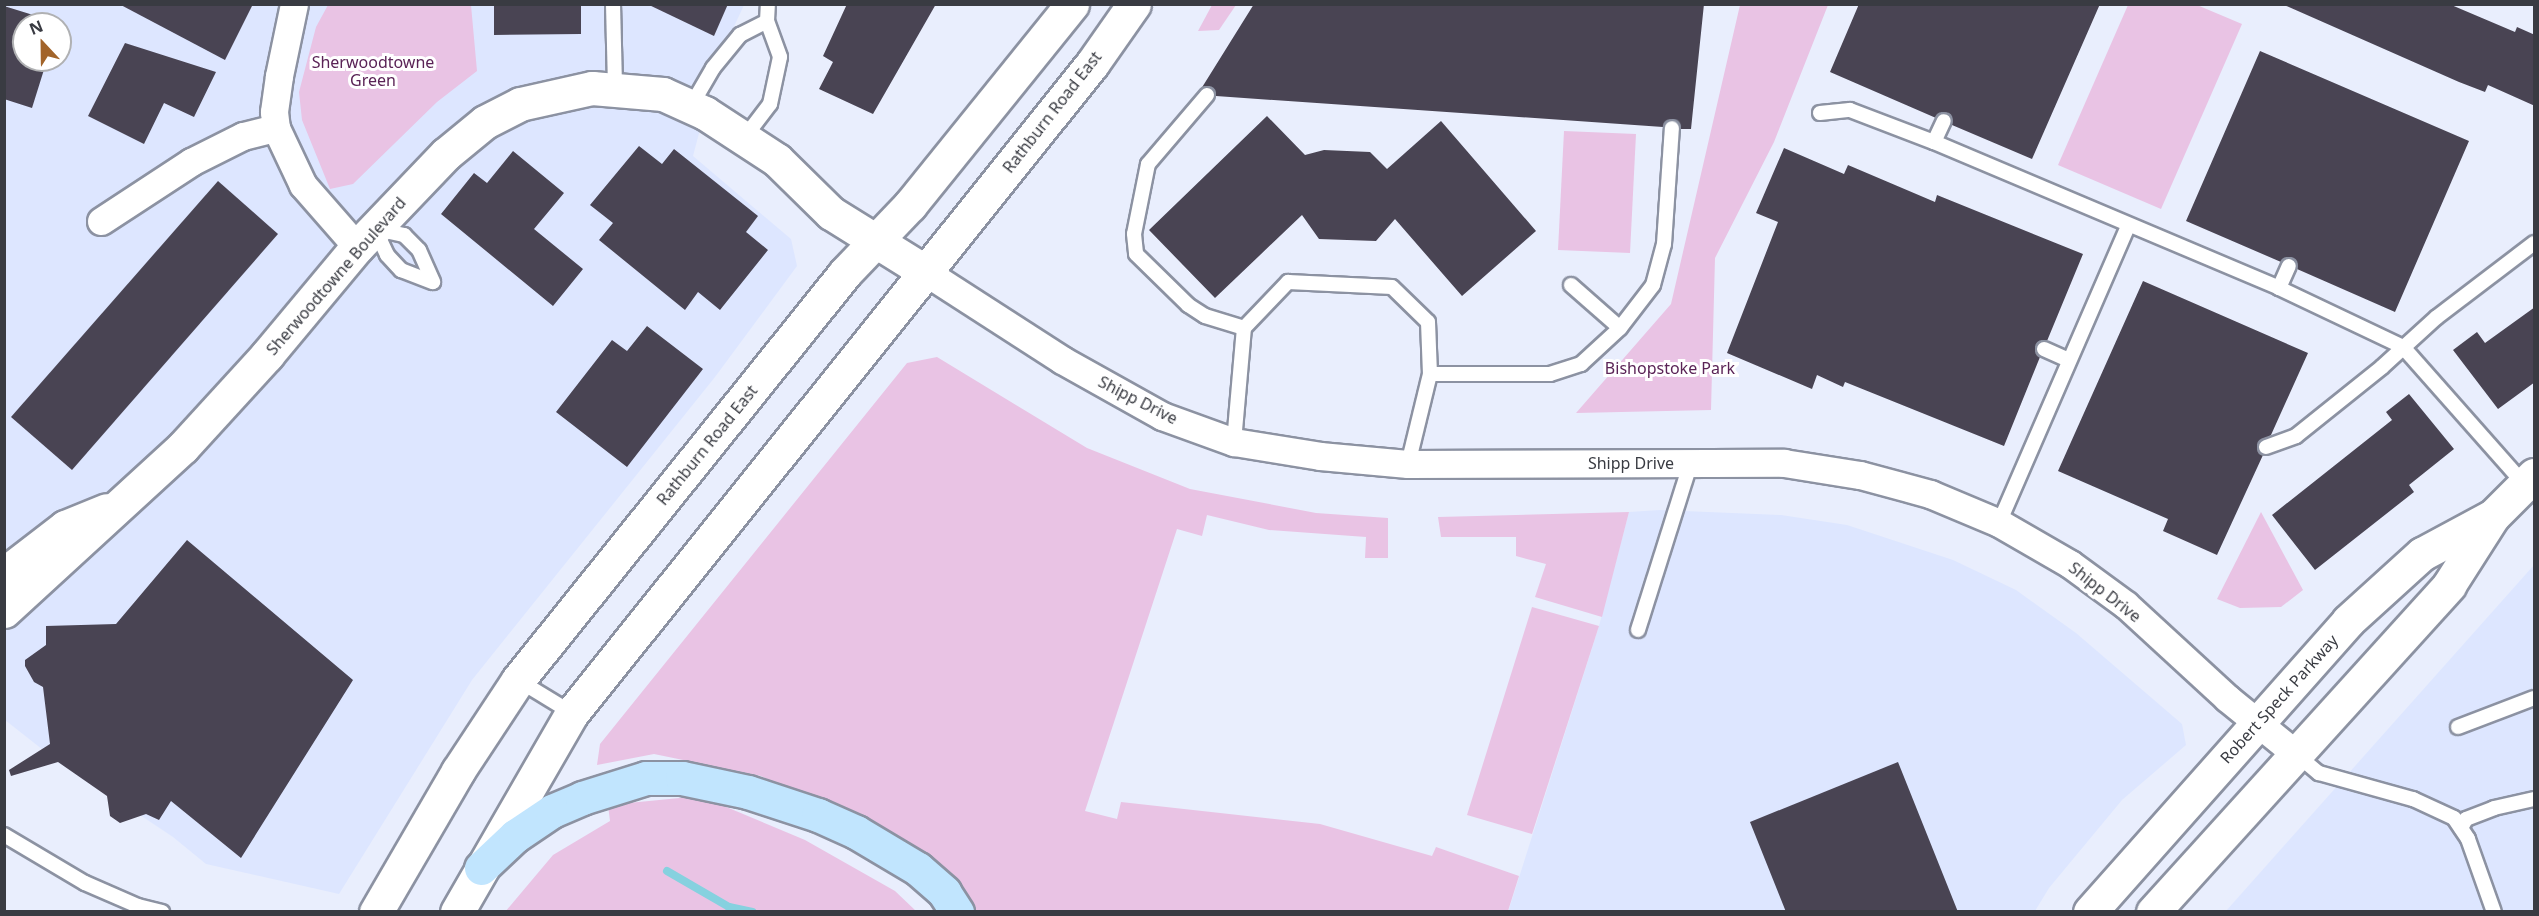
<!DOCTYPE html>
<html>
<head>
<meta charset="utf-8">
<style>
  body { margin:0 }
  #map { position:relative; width:2539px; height:916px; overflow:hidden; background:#e9eefd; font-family:"Noto Sans",sans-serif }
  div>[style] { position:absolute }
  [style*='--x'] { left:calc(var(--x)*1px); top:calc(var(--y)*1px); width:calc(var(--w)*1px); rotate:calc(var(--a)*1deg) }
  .built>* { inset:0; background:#dde6ff }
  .green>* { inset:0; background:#e9c3e4 }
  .stream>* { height:8px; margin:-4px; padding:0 4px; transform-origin:4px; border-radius:4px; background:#86d1df }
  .building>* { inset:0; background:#494453 }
  .roads { filter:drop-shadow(2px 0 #8c92a2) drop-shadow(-2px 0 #8c92a2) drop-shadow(0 2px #8c92a2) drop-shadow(0 -2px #8c92a2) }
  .lane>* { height:14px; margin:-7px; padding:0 7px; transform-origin:7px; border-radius:7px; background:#fff }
  .street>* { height:27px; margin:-13.5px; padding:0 13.5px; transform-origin:13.5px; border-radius:13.5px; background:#fff }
  .secondary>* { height:33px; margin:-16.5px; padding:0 16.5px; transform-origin:16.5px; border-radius:16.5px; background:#fff }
  .primary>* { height:33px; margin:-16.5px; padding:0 16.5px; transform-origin:16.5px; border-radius:16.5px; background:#c1e5fe }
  span { translate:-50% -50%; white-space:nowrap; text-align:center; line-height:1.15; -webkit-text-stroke:6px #fff; paint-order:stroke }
  .park-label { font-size:16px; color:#5a2356 }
  .street-label { font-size:16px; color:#393b42 }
  .frame { position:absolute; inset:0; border:6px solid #393b42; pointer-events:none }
  .north { position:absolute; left:12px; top:12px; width:60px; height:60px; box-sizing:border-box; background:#fff; border:2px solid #b0b1b3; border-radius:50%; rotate:338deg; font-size:16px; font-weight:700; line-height:24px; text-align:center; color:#393b42 }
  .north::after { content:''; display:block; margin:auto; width:21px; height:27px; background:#a2642a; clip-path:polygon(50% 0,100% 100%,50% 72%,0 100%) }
</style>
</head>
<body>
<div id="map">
  <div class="built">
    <div style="clip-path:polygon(evenodd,4px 5px,744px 5px,718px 61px,693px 156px,791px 239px,797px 266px,715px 377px,472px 680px,339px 894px,206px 864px,173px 837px,47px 753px,5px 720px,4px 5px,24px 24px,60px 24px,60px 60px,24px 60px,24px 24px)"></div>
    <div style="clip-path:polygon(1660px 510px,1781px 515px,1847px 525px,1953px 560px,2016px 590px,2076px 633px,2182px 724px,2186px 745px,2122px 800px,2049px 888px,2035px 911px,1508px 912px,1599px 626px,1629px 512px)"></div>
    <div style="clip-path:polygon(2534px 565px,2534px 911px,2226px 911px)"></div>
  </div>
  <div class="green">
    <div style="clip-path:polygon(328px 5px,471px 5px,477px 71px,437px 102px,353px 184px,330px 189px,302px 120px,299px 92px,316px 27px)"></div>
    <div style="clip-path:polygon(1212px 5px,1236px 5px,1219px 30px,1198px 31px)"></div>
    <div style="clip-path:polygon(1740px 5px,1828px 5px,1774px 142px,1715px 258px,1711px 410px,1576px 413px,1671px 304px)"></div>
    <div style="clip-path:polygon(2128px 5px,2197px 5px,2242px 24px,2161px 209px,2058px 165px)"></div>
    <div style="clip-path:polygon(1564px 131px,1636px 134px,1630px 253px,1558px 250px)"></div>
    <div style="clip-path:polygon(937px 357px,1087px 448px,1190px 489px,1316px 513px,1388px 518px,1388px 558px,1365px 558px,1366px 537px,1269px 530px,1207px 515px,1202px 536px,1177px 529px,1085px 811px,1117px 819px,1121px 802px,1320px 824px,1432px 856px,1436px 847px,1519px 876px,1508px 911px,975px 911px,955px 886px,908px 845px,761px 776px,654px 754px,597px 765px,600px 744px,907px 363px)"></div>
    <div style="clip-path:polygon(1629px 512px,1602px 617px,1535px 597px,1546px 564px,1516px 556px,1516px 537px,1441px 537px,1438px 517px)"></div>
    <div style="clip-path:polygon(2261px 512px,2303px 590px,2281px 607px,2240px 608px,2217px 599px)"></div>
    <div style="clip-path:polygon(1532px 607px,1599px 626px,1532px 834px,1467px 815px)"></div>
    <div style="clip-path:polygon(700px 796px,805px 840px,895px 891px,916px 911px,505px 912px,553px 855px,610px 821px,608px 805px)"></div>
  </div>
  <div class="stream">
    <div style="--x:667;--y:871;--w:72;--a:30.1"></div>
    <div style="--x:729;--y:907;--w:24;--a:12"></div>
  </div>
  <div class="building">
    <div style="clip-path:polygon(119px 4px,253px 4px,225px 60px)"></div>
    <div style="clip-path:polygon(494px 4px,581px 4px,581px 34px,494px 35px)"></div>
    <div style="clip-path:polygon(647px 4px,728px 4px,714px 36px)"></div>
    <div style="clip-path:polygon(847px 4px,936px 4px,873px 114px,819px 89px,833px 62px,823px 56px)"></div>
    <div style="clip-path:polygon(1254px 4px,1704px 4px,1691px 129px,1681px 129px,1673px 119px,1663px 127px,1216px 96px,1212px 88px,1201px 89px)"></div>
    <div style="clip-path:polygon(1859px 4px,2100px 4px,2032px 159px,1952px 125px,1947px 113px,1936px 118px,1830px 72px)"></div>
    <div style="clip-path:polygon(2282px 4px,2449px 4px,2515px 32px,2517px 27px,2535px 35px,2535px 106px,2488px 85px,2485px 92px,2459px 82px)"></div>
    <div style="clip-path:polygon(4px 6px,59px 23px,24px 24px,24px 60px,47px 60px,32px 108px,4px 99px)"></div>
    <div style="clip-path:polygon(125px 43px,216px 72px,194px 117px,164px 103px,144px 144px,88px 116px)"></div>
    <div style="clip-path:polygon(2260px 51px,2469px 141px,2395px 312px,2297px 269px,2292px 258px,2281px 262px,2186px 221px)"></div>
    <div style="clip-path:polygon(1267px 116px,1305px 155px,1324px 150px,1370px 152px,1387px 169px,1441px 121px,1536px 231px,1462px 296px,1395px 219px,1376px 241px,1319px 239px,1302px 215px,1215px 298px,1149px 230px)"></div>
    <div style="clip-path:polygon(639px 146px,662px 164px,674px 149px,758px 216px,746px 232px,768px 250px,720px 310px,698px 292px,685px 310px,599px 240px,613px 223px,590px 205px)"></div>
    <div style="clip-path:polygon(1784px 148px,1844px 174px,1848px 165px,1935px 202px,1937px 195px,2083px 254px,2047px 341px,2036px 346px,2040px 357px,2004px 446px,1845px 382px,1843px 387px,1817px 375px,1812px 389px,1727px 353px,1778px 222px,1756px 213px)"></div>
    <div style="clip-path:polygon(513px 151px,564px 193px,534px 229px,583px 269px,553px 306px,441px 214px,474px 173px,487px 183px)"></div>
    <div style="clip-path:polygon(218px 181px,278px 234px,72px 470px,11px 417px)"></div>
    <div style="clip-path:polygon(2143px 281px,2308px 353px,2271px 435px,2257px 445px,2263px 455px,2217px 555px,2163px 531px,2168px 519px,2058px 471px)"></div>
    <div style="clip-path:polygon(2535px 307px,2535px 382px,2498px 409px,2453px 350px,2477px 332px,2485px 343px)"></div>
    <div style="clip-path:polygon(647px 326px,703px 369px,627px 467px,556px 412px,612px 340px,627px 351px)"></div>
    <div style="clip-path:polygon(2409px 394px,2454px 449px,2409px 485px,2414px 492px,2315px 570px,2272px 515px,2392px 420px,2386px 412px)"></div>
    <div style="clip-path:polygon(187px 540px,353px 680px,241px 858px,171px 801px,159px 820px,146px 814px,120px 823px,110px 816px,107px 796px,58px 762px,11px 776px,9px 770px,50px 744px,43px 687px,34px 682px,25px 666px,25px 660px,46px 645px,46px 626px,116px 624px)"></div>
    <div style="clip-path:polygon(1898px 762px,1958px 912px,1786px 912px,1750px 822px)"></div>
  </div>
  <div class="roads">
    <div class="lane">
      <div style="--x:613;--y:4;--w:84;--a:88.6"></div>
      <div style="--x:767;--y:21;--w:17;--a:-87"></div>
      <div style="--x:1207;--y:95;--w:91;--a:130.5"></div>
      <div style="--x:1148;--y:164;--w:71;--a:101.3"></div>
      <div style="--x:1134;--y:234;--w:20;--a:84"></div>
      <div style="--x:1136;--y:254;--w:73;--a:44.4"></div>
      <div style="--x:1188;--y:305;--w:20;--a:33"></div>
      <div style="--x:1205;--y:316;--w:41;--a:17.1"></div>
      <div style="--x:691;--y:106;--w:44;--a:-59.9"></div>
      <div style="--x:713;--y:68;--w:43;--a:-50.7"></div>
      <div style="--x:740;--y:35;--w:30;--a:-27"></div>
      <div style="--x:767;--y:21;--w:38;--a:70"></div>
      <div style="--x:780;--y:57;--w:48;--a:102"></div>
      <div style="--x:770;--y:104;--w:43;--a:127.4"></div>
      <div style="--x:1820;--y:113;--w:30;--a:-6"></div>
      <div style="--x:1850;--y:110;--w:90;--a:20.9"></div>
      <div style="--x:1934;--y:142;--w:375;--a:22.9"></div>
      <div style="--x:2279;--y:288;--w:137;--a:25.4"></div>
      <div style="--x:2403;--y:347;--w:183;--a:48.5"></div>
      <div style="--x:1934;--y:142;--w:23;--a:-65"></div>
      <div style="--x:375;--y:229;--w:29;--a:65"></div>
      <div style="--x:387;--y:255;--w:21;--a:47"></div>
      <div style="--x:401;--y:270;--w:34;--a:21"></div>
      <div style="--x:376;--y:229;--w:29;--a:12"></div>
      <div style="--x:404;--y:235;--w:21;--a:45"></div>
      <div style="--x:419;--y:250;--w:35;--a:66"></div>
      <div style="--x:1571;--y:285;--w:65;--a:41.3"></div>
      <div style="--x:2279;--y:288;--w:24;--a:-66"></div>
      <div style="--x:2044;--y:349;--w:27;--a:24"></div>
      <div style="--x:1430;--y:374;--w:120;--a:0"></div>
      <div style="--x:1550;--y:374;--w:33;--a:-18"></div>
      <div style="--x:1581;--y:364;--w:53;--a:-42.7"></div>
      <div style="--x:1620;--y:328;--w:54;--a:-52.5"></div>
      <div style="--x:1653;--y:285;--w:42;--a:-75"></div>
      <div style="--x:1664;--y:244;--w:116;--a:-86.1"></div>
      <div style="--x:1234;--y:442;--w:114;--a:-85"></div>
      <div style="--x:1244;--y:328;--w:64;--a:-46.3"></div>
      <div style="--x:1288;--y:282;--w:104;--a:2.8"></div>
      <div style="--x:1392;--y:287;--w:50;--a:44.2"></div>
      <div style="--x:1428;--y:322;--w:52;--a:87.8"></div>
      <div style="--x:1430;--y:374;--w:93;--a:103.7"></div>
      <div style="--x:2266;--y:447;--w:32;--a:-20"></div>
      <div style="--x:2296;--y:436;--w:110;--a:-38.7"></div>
      <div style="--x:2382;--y:367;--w:74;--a:-42.3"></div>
      <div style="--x:2437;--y:317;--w:122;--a:-37.3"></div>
      <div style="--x:1999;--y:523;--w:323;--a:-66.5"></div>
      <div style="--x:1638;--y:630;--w:176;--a:-72.5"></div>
      <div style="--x:518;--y:680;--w:63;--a:31.4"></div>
      <div style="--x:2458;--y:727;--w:81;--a:-20.9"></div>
      <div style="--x:2296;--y:754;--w:30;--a:40"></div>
      <div style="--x:2319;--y:773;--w:98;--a:15.5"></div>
      <div style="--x:2413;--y:799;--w:45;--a:24.9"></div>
      <div style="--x:2454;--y:818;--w:25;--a:56"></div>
      <div style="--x:2468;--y:839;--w:77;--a:70.4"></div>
      <div style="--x:2461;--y:828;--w:10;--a:-61"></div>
      <div style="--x:2466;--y:819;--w:30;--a:-21"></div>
      <div style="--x:2494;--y:808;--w:41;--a:-12.7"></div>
      <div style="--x:4;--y:835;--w:94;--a:30.7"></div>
      <div style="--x:85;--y:883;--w:58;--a:23.5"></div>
      <div style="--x:138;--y:906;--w:25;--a:14"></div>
    </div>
    <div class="street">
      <div style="--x:294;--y:4;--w:74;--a:101.8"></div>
      <div style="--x:279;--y:76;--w:36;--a:98"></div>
      <div style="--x:274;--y:112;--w:16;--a:83"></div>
      <div style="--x:276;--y:128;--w:63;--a:64.7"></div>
      <div style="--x:303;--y:185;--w:82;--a:48.9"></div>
      <div style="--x:101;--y:221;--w:108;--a:-33.2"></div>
      <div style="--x:191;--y:162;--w:58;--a:-26.6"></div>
      <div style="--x:243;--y:136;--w:34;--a:-14"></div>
      <div style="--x:924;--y:271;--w:164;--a:32.8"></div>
      <div style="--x:1062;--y:360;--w:115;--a:29.2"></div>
      <div style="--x:1162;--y:416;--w:77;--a:19.9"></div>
      <div style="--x:1234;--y:442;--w:87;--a:9.2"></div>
      <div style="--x:1320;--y:456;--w:88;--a:5.2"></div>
      <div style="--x:1408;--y:464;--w:376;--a:-0.2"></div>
      <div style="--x:1784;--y:463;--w:77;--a:9"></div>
      <div style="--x:1860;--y:475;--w:73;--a:15.2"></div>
      <div style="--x:1930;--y:494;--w:75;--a:22.8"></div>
      <div style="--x:1999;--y:523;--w:82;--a:30"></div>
      <div style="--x:2070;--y:564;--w:69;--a:36.2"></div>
      <div style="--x:2126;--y:605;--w:137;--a:42.6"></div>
      <div style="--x:2227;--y:698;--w:89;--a:39.1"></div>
    </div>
    <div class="secondary">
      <div style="--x:4;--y:574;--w:77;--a:-37.6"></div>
      <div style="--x:65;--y:527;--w:45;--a:-22"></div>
      <div style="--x:4;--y:611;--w:243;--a:-42.5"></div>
      <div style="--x:183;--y:447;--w:125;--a:-47.6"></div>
      <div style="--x:267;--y:355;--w:141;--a:-50.2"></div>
      <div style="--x:357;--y:247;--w:129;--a:-46.3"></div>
      <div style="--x:446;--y:154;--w:50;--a:-39.4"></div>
      <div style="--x:485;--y:122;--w:39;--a:-27"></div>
      <div style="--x:520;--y:104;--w:74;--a:-12.5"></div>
      <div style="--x:592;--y:88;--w:71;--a:4.8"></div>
      <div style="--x:663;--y:94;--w:46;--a:24.3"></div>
      <div style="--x:705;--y:113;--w:86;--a:33.1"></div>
      <div style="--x:777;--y:160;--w:76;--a:44.5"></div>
      <div style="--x:831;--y:213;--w:110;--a:31.9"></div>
      <div style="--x:376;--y:912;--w:163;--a:-59.8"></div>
      <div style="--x:458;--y:771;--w:109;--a:-56.6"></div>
      <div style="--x:518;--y:680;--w:522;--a:-51.22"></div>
      <div style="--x:845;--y:273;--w:94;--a:-46.3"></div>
      <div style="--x:910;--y:205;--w:258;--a:-51.1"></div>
      <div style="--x:457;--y:912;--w:230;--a:-60"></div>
      <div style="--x:572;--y:713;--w:832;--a:-51.3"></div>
      <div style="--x:1092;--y:64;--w:73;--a:-55"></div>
      <div style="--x:2090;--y:912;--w:389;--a:-48.4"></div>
      <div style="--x:2348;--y:621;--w:100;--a:-42.2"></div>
      <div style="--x:2422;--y:554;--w:78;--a:-28.2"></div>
      <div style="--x:2153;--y:912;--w:441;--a:-47.8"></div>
      <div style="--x:2449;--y:585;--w:82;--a:-57.5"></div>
      <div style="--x:2493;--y:516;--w:58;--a:-45"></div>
    </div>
    <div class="primary">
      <div style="--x:481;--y:868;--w:47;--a:-43.3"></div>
      <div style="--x:515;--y:836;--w:45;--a:-34"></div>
      <div style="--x:552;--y:811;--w:33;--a:-23"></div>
      <div style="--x:582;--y:798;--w:67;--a:-17.4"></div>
      <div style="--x:646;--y:778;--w:36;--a:0"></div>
      <div style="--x:682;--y:778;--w:67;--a:12"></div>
      <div style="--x:748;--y:792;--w:74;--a:18.2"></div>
      <div style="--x:818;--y:815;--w:42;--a:24.1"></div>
      <div style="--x:856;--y:832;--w:72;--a:30.8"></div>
      <div style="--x:918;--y:869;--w:35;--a:41"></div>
      <div style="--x:944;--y:892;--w:24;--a:57"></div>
    </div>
  </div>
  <div class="park-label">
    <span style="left:373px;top:71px">Sherwoodtowne<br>Green</span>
    <span style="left:1670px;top:368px">Bishopstoke Park</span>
  </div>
  <div class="street-label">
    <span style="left:1052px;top:112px;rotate:-52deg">Rathburn Road East</span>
    <span style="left:336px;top:276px;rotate:-49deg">Sherwoodtowne Boulevard</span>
    <span style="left:1138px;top:400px;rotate:27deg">Shipp Drive</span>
    <span style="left:707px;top:445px;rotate:-51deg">Rathburn Road East</span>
    <span style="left:1631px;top:463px">Shipp Drive</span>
    <span style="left:2105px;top:592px;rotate:38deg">Shipp Drive</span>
    <span style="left:2279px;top:699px;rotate:-48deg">Robert Speck Parkway</span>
  </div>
  <div class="frame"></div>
  <div class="north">N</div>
</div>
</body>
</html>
